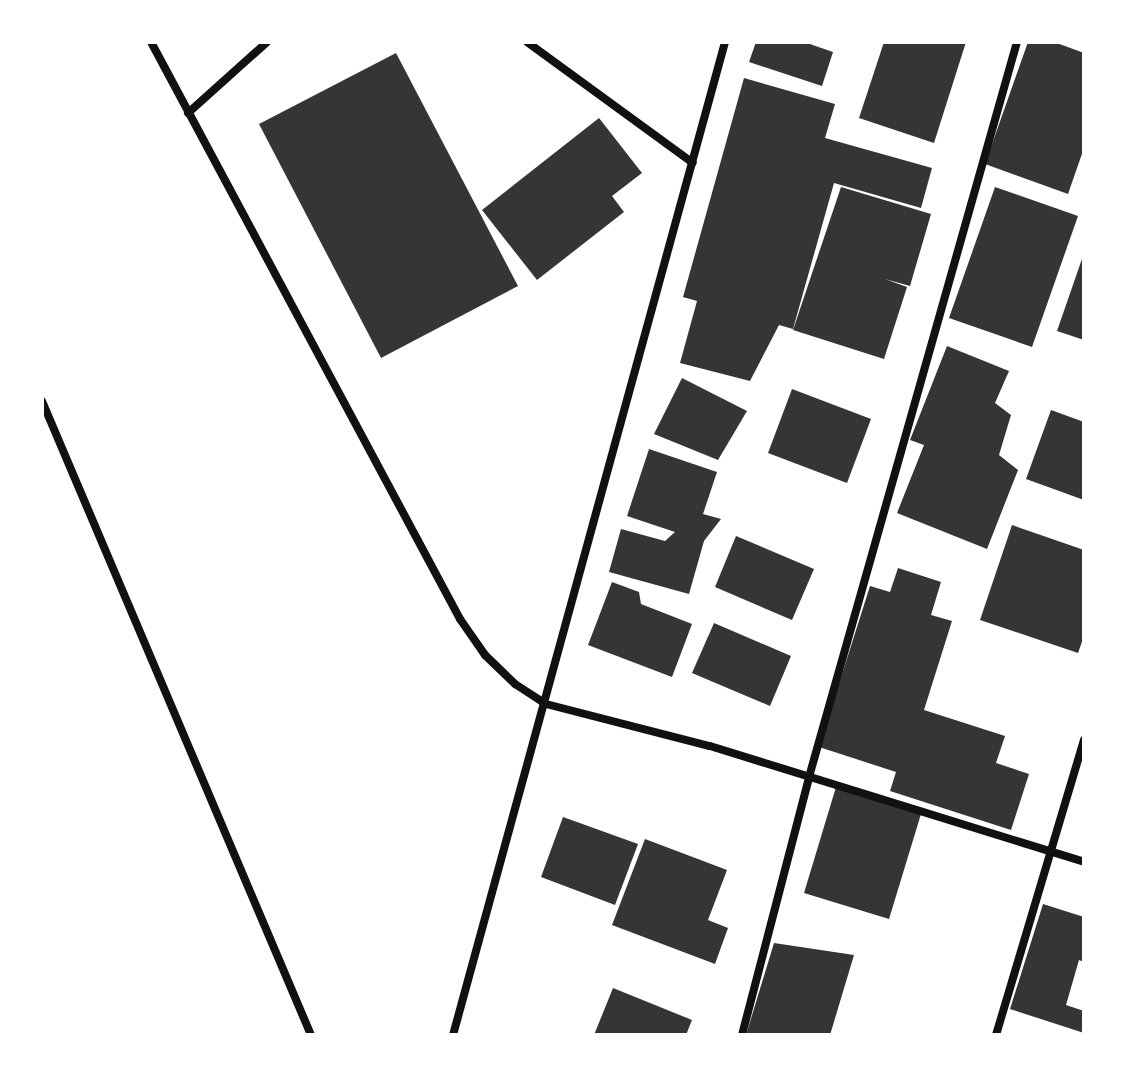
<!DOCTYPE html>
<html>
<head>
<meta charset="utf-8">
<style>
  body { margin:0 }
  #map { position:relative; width:1126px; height:1077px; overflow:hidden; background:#fff; font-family:"Roboto Condensed",sans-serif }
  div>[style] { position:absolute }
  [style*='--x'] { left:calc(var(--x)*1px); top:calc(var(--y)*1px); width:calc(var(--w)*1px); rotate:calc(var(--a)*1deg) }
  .building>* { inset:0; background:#353535 }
  .minor>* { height:8px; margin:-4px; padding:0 4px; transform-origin:4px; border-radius:4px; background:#111 }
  span { translate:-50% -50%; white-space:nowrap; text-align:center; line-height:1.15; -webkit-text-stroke:8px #fff; paint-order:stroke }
  .frame { position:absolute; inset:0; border:44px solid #fff; pointer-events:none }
</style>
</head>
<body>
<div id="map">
  <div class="building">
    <div style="clip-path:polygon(756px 42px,804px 42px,833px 52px,822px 86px,749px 62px)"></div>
    <div style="clip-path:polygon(884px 42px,966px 42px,934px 143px,859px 118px)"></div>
    <div style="clip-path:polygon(1028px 42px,1054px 42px,1084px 53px,1084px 148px,1068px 194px,985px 164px)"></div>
    <div style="clip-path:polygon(396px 53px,518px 286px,381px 358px,259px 124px)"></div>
    <div style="clip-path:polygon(744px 78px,835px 104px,825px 138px,932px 168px,921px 208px,834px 183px,793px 329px,779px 325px,750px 381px,680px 363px,697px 301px,683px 297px)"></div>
    <div style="clip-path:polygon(599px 118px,642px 173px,612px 196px,624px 212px,537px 280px,482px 210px)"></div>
    <div style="clip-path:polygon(841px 187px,931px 214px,910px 286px,885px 279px,907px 287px,884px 359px,793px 330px)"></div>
    <div style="clip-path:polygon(995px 187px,1078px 216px,1032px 347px,949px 318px)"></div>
    <div style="clip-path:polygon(1084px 253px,1084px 340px,1057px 331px)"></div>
    <div style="clip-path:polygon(947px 346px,1009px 371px,995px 403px,1011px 415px,999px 455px,1018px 470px,987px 549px,897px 513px,924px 445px,910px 440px)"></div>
    <div style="clip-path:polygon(682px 378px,747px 411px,718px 460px,654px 434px)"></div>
    <div style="clip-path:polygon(792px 389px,871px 419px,847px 483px,768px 453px)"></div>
    <div style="clip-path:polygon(1051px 410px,1084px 422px,1084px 500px,1026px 479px)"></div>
    <div style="clip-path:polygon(649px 449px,717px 472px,703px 514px,721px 519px,704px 541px,689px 594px,609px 572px,621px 529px,665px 541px,675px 532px,627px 516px)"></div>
    <div style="clip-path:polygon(1012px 525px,1084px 550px,1084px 636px,1078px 653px,980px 620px)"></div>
    <div style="clip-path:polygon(736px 536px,814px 569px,792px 620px,715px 587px)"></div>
    <div style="clip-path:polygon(898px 568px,941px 582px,931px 615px,952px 621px,924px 710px,1005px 736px,996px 763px,1029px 774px,1011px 830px,890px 791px,896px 772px,819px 747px,870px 586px,890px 592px)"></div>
    <div style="clip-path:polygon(612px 582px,639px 592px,641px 604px,692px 624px,672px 677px,588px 645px)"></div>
    <div style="clip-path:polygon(714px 623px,791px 656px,770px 706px,692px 673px)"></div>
    <div style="clip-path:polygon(836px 787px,921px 814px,889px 919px,804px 893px)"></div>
    <div style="clip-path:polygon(563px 817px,638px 844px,615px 905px,541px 877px)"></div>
    <div style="clip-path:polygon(645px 839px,727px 870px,708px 920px,728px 928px,715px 964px,612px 925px)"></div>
    <div style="clip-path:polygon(1043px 904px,1084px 917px,1084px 962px,1079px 960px,1066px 1005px,1084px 1011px,1084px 1033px,1010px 1009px)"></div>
    <div style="clip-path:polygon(774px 943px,854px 955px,830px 1035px,746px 1035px)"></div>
    <div style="clip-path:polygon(613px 988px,692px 1020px,686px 1035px,594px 1035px)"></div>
  </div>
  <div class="minor">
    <div style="--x:151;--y:42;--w:655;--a:61.83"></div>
    <div style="--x:460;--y:619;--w:44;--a:55.2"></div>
    <div style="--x:485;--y:655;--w:42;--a:44"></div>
    <div style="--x:515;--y:684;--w:37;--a:33"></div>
    <div style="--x:546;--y:704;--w:169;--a:14.4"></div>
    <div style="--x:710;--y:746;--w:392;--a:17.2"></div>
    <div style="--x:527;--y:42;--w:205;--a:36.1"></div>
    <div style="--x:188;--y:113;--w:106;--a:-41.9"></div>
    <div style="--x:42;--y:401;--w:689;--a:67.01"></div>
    <div style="--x:453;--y:1035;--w:1030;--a:-74.68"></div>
    <div style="--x:742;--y:1035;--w:267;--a:-75.4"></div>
    <div style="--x:809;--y:777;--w:764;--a:-74.2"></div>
    <div style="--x:996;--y:1035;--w:308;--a:-73.4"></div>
  </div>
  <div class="frame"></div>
</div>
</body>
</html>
